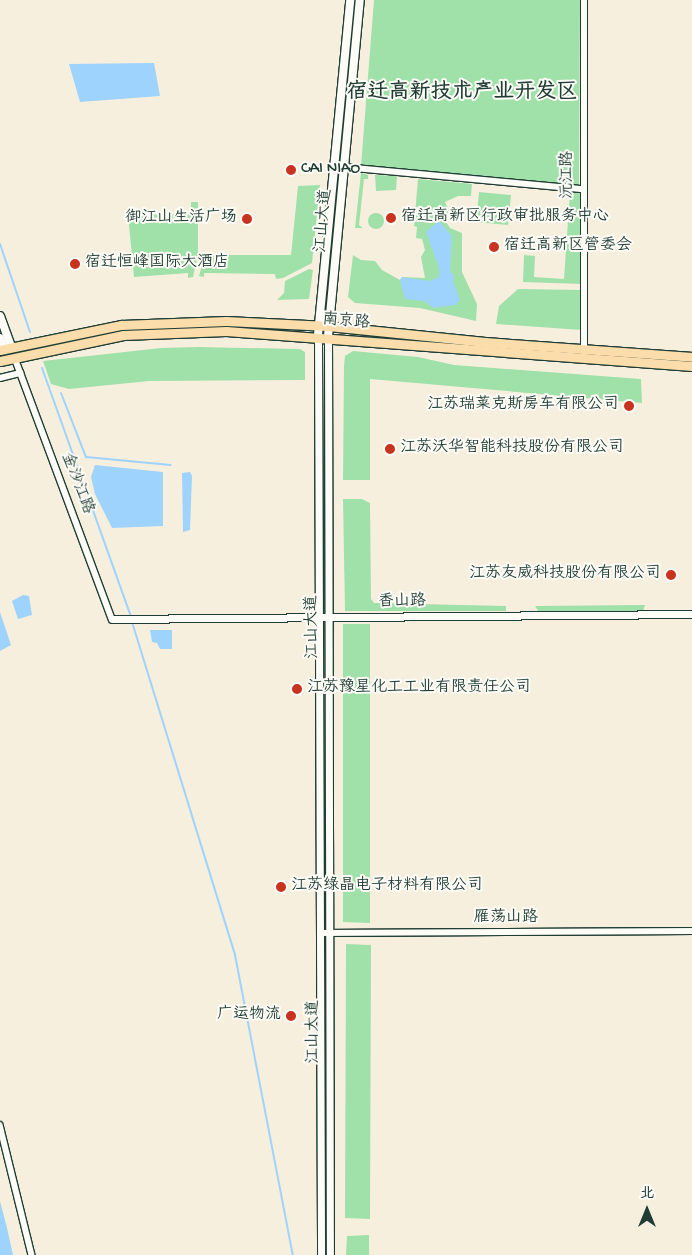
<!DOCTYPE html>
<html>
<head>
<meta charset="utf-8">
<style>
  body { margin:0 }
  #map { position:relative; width:692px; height:1255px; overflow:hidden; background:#f7efdd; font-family:"Gochi Hand","LXGW WenKai TC",sans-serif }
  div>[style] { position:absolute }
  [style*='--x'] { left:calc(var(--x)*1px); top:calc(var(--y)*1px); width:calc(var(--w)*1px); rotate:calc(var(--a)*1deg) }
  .green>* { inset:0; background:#a0e1aa }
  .round { border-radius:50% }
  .water>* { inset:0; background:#9ed3fd }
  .stream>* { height:2px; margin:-1px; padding:0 1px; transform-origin:1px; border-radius:1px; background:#9ed3fd }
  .roads { filter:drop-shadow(1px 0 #1f3d34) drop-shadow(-1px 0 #1f3d34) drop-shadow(0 1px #1f3d34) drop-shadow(0 -1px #1f3d34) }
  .minor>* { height:5.5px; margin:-2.75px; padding:0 2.75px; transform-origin:2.75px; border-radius:2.75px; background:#fdfcf7 }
  .tertiary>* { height:7px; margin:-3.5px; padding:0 3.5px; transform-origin:3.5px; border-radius:3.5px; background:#fdfcf7 }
  .secondary>* { height:8px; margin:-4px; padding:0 4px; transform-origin:4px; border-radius:4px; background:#fdfcf7 }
  .primary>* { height:9px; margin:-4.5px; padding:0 4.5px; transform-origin:4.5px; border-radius:4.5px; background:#fbddab }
  .dots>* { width:14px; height:14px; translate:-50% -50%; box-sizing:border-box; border:2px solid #fdfcf7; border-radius:50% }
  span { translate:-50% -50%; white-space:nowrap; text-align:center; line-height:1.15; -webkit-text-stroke:4px #fdfcf7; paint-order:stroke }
  .poi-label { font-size:16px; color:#1f3d34 }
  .left { translate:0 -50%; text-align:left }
  .right { translate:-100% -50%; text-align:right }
  .street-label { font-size:16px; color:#1f3d34 }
  .district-label { font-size:21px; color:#1f3d34; font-weight:700 }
  .north { position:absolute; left:622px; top:1185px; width:50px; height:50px; -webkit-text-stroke:4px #fdfcf7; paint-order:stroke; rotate:0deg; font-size:14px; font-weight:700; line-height:20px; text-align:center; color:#1f3d34 }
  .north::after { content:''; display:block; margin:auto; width:18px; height:22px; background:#1f3d34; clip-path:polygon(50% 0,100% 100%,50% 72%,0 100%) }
</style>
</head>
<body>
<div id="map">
  <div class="green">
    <div style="clip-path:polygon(374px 0,580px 0,579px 186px,361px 166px)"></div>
    <div style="clip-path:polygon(361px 173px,368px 175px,368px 179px,364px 179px,359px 225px,363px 228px,355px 228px)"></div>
    <div style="clip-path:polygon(375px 175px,397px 176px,396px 190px,376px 191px)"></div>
    <div style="clip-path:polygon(418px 179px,472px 184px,471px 196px,458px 196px,445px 202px,449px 210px,444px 219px,450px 228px,462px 233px,462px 272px,477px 304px,476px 321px,420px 308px,355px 303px,348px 297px,353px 255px,361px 260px,375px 261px,382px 270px,400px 280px,402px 277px,425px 278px,421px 257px,425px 250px,422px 239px,416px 238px,417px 227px,414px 226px)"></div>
    <div style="clip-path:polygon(320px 185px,312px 263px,283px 278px,276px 279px,275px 274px,204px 273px,204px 277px,199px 276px,205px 255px,291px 255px,298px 186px)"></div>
    <div style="clip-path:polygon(479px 192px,511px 195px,508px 225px,476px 222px)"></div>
    <div style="clip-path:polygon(570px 192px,582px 193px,582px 284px,523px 282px,524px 255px,535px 256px,534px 277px,564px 279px)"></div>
    <div style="clip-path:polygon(191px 202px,198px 202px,198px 254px,193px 277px,188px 278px,188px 273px,134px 277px,128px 215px,191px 214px)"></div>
    <div class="round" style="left:368px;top:213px;width:16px;height:16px"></div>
    <div style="clip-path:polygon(309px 269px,313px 270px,309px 299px,277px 300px,284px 293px,285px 281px)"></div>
    <div style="clip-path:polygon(518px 289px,582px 290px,582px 330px,496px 324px,499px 306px)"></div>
    <div style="clip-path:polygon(198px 347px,300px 349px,305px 352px,305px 380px,149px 381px,69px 389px,51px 384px,43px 361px,161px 348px)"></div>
    <div style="clip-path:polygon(353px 351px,418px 357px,454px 365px,641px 379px,642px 403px,370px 379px,370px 480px,343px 480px,344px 366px,345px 356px)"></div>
    <div style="clip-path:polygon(343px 499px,362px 499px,370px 503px,371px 599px,374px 603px,506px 606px,506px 611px,345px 611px)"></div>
    <div style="clip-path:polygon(645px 605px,643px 611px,538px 611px,535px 606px)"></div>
    <div style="clip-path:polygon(343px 624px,370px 624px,370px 923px,343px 922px)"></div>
    <div style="clip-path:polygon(346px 944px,371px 945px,370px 1219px,345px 1218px)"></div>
    <div style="clip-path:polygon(369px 1235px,369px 1255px,346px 1255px,347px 1236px)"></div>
  </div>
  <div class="water">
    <div style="clip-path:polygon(154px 63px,160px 96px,80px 102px,69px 64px)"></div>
    <div style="clip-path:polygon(439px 221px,452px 236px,450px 272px,454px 275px,453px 282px,460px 300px,456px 305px,434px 308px,424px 301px,405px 299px,400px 280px,402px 277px,429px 281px,439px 277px,439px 268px,426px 232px)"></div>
    <div style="clip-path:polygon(95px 465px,163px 472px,163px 526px,112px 528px,95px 494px,91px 477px)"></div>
    <div style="clip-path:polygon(190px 472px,192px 476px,190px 530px,183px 532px,182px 473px)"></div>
    <div style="clip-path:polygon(23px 595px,29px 596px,32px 615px,18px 619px,12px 601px)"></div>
    <div style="clip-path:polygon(0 612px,11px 645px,0 651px)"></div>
    <div style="clip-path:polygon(150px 630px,172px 630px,172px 649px,160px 649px,157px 643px,152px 642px)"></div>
    <div style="clip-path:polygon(0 1201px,7px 1228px,13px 1255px,0 1255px)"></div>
  </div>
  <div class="stream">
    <div style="--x:0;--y:244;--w:93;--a:71.2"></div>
    <div style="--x:42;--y:368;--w:264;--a:70.3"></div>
    <div style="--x:61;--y:393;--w:69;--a:68.7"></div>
    <div style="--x:86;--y:457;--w:85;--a:5.4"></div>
    <div style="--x:132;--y:622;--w:349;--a:72.8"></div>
    <div style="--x:235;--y:955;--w:306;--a:79.1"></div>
  </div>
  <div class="roads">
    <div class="minor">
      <div style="--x:584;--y:0;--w:351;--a:90"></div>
      <div style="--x:344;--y:167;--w:240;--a:5.3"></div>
      <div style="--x:15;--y:358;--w:278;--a:69.6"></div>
      <div style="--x:0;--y:378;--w:21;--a:-14"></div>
      <div style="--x:321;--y:933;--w:371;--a:-0.3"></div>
      <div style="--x:0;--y:1125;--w:134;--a:76.2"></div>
    </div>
    <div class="tertiary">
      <div style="--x:318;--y:335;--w:920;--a:89.81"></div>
      <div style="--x:328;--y:336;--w:919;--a:89.88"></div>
      <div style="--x:112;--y:619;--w:580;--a:-0.49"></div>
    </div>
    <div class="secondary">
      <div style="--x:0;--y:316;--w:33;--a:70"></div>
      <div style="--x:318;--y:335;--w:337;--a:-84.5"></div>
      <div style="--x:328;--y:336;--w:338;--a:-84.6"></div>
      <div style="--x:0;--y:338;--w:12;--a:70"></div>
    </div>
    <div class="primary">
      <div style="--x:0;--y:350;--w:124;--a:-11.7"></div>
      <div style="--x:121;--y:325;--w:105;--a:-2.2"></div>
      <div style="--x:226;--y:321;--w:102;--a:2.8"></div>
      <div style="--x:328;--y:326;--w:158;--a:5.8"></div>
      <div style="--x:485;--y:342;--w:208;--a:4.1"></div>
      <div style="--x:0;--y:361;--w:126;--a:-11.9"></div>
      <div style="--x:123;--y:335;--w:103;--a:-2.2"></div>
      <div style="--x:226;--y:331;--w:467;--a:4.3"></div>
    </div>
  </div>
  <div class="dots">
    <div style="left:291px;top:170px;background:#c8321e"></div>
    <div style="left:391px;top:218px;background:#c8321e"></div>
    <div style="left:247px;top:219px;background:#c8321e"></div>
    <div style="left:494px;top:247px;background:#c8321e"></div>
    <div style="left:75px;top:264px;background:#c8321e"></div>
    <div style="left:629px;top:406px;background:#c8321e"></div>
    <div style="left:390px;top:449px;background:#c8321e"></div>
    <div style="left:671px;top:575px;background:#c8321e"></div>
    <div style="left:297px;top:689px;background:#c8321e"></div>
    <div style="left:281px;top:887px;background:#c8321e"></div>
    <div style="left:291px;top:1016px;background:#c8321e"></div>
  </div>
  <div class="poi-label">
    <span class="left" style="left:301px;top:170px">CAI NIAO</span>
    <span class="left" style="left:401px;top:218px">宿迁高新区行政审批服务中心</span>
    <span class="right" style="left:237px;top:219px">御江山生活广场</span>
    <span class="left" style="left:504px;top:247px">宿迁高新区管委会</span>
    <span class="left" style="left:85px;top:264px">宿迁恒峰国际大酒店</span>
    <span class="right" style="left:619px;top:406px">江苏瑞莱克斯房车有限公司</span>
    <span class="left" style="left:400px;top:449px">江苏沃华智能科技股份有限公司</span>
    <span class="right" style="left:661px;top:575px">江苏友威科技股份有限公司</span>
    <span class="left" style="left:307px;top:689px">江苏豫星化工工业有限责任公司</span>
    <span class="left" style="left:291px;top:887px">江苏绿晶电子材料有限公司</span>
    <span class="right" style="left:281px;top:1016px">广运物流</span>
  </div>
  <div class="street-label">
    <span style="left:569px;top:175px;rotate:-90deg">沅江路</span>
    <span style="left:325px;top:221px;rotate:-85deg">江山大道</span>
    <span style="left:346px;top:323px;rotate:5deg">南京路</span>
    <span style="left:76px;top:484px;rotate:69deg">金沙江路</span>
    <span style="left:402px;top:603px;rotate:-1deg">香山路</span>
    <span style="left:314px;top:627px;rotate:-91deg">江山大道</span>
    <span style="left:506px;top:919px">雁荡山路</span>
    <span style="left:315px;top:1032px;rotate:-90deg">江山大道</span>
  </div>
  <div class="district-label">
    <span style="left:462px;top:94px">宿迁高新技术产业开发区</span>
  </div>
  <div class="north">北</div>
</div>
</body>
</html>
